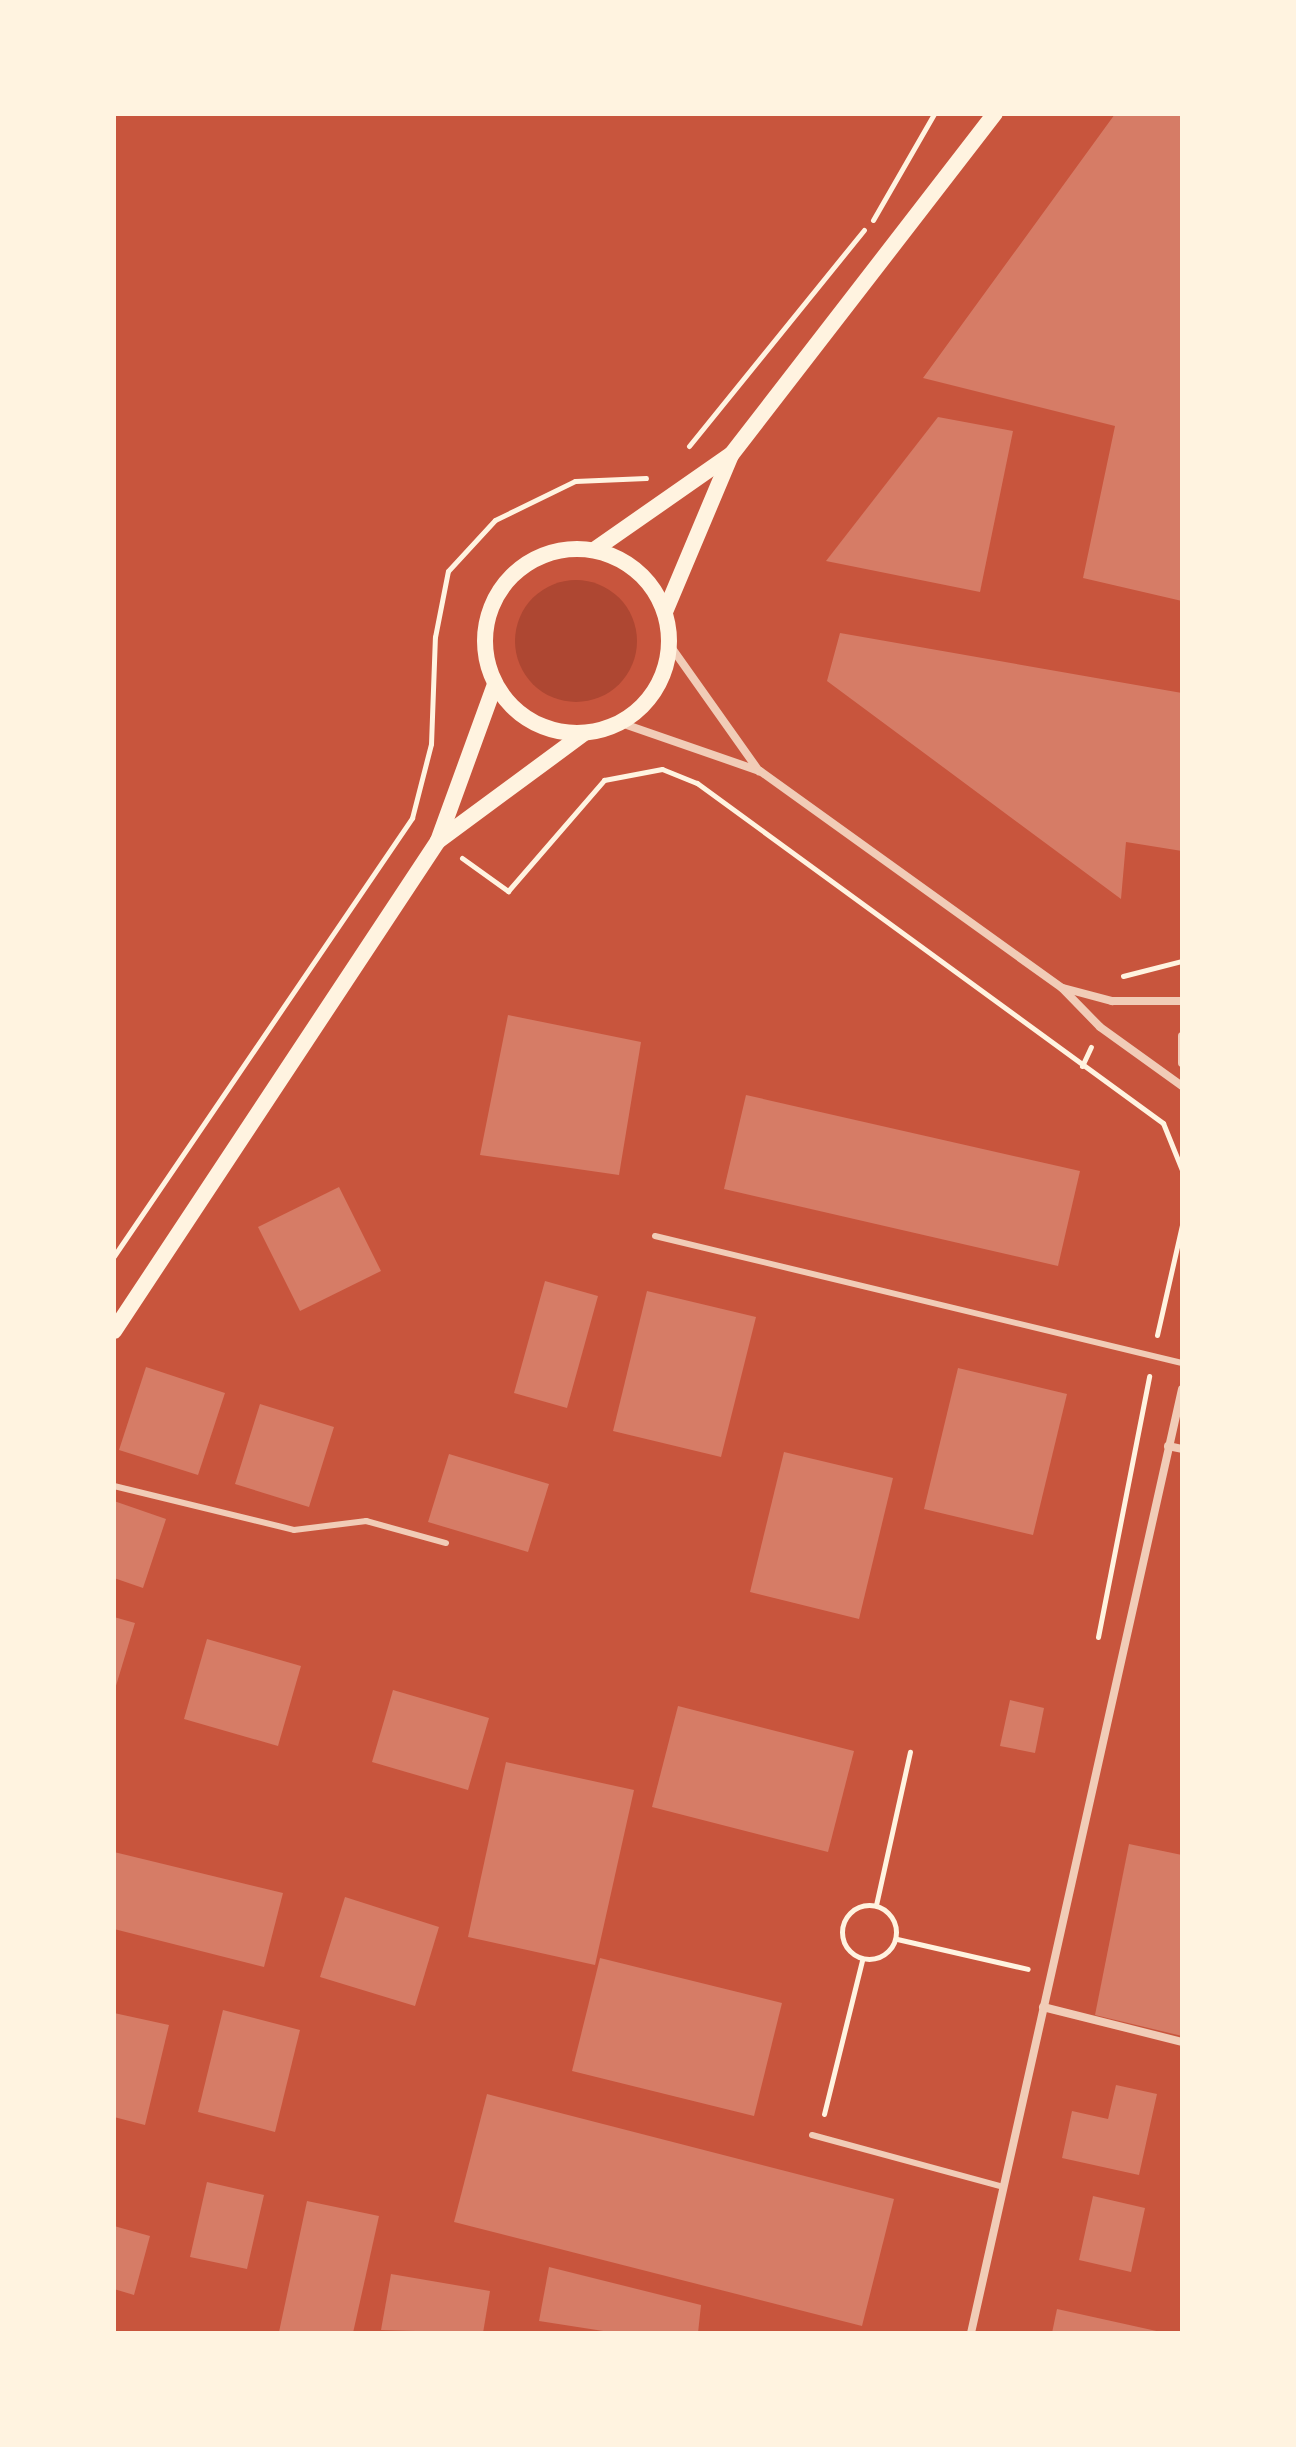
<!DOCTYPE html>
<html>
<head>
<meta charset="utf-8">
<style>
  body { margin:0 }
  #map { position:relative; width:1296px; height:2447px; overflow:hidden; background:#c8553d; font-family:Arial,sans-serif }
  div>[style] { position:absolute }
  [style*='--x'] { left:calc(var(--x)*1px); top:calc(var(--y)*1px); width:calc(var(--w)*1px); rotate:calc(var(--a)*1deg) }
  .green>* { inset:0; background:#ae4732 }
  .round { border-radius:50% }
  .building>* { inset:0; background:#d67c66 }
  .path>* { height:5px; margin:-2.5px; padding:0 2.5px; transform-origin:2.5px; border-radius:2.5px; background:#fff3e0 }
  .path>.ring { margin:-2.5px; padding:0; box-sizing:content-box; background:none; border:5px solid #fff3e0; border-radius:50% }
  .service>* { height:6px; margin:-3px; padding:0 3px; transform-origin:3px; border-radius:3px; background:#f1ccb7 }
  .minor>* { height:8px; margin:-4px; padding:0 4px; transform-origin:4px; border-radius:4px; background:#f1ccb7 }
  .secondary>* { height:16px; margin:-8px; padding:0 8px; transform-origin:8px; border-radius:8px; background:#fff3e0 }
  .secondary>.ring { margin:-8px; padding:0; box-sizing:content-box; background:none; border:16px solid #fff3e0; border-radius:50% }
  span { translate:-50% -50%; white-space:nowrap; text-align:center; line-height:1.15; -webkit-text-stroke:7px #fff3e0; paint-order:stroke }
  .frame { position:absolute; inset:0; border:116px solid #fff3e0; pointer-events:none }
</style>
</head>
<body>
<div id="map">
  <div class="green">
    <div class="round" style="left:515px;top:580px;width:122px;height:122px"></div>
  </div>
  <div class="building">
    <div style="clip-path:polygon(1115px 114px,1182px 114px,1182px 601px,1083px 578px,1115px 426px,923px 378px)"></div>
    <div style="clip-path:polygon(938px 417px,1013px 431px,980px 592px,826px 561px)"></div>
    <div style="clip-path:polygon(840px 633px,1182px 693px,1182px 851px,1126px 842px,1121px 899px,827px 681px)"></div>
    <div style="clip-path:polygon(508px 1015px,641px 1042px,619px 1175px,480px 1155px)"></div>
    <div style="clip-path:polygon(746px 1095px,1080px 1171px,1058px 1266px,724px 1189px)"></div>
    <div style="clip-path:polygon(339px 1187px,381px 1271px,300px 1311px,258px 1227px)"></div>
    <div style="clip-path:polygon(545px 1281px,598px 1296px,567px 1408px,514px 1393px)"></div>
    <div style="clip-path:polygon(647px 1291px,756px 1317px,721px 1457px,613px 1431px)"></div>
    <div style="clip-path:polygon(146px 1367px,225px 1393px,198px 1475px,119px 1450px)"></div>
    <div style="clip-path:polygon(958px 1368px,1067px 1394px,1033px 1535px,924px 1509px)"></div>
    <div style="clip-path:polygon(260px 1404px,334px 1427px,309px 1507px,235px 1484px)"></div>
    <div style="clip-path:polygon(784px 1452px,893px 1478px,859px 1619px,750px 1592px)"></div>
    <div style="clip-path:polygon(449px 1454px,549px 1484px,528px 1552px,428px 1522px)"></div>
    <div style="clip-path:polygon(114px 1501px,166px 1519px,143px 1588px,114px 1578px)"></div>
    <div style="clip-path:polygon(114px 1617px,135px 1623px,115px 1689px,114px 1689px)"></div>
    <div style="clip-path:polygon(207px 1639px,301px 1666px,278px 1746px,184px 1719px)"></div>
    <div style="clip-path:polygon(393px 1690px,489px 1718px,468px 1790px,372px 1762px)"></div>
    <div style="clip-path:polygon(1010px 1700px,1044px 1708px,1035px 1753px,1000px 1746px)"></div>
    <div style="clip-path:polygon(678px 1706px,854px 1751px,828px 1852px,652px 1807px)"></div>
    <div style="clip-path:polygon(506px 1762px,634px 1790px,595px 1965px,468px 1937px)"></div>
    <div style="clip-path:polygon(1129px 1844px,1182px 1855px,1182px 2036px,1095px 2015px)"></div>
    <div style="clip-path:polygon(114px 1852px,283px 1893px,264px 1967px,114px 1929px)"></div>
    <div style="clip-path:polygon(345px 1897px,439px 1927px,415px 2006px,320px 1977px)"></div>
    <div style="clip-path:polygon(600px 1958px,782px 2003px,754px 2116px,572px 2071px)"></div>
    <div style="clip-path:polygon(223px 2010px,300px 2030px,275px 2132px,198px 2112px)"></div>
    <div style="clip-path:polygon(114px 2013px,169px 2025px,145px 2125px,114px 2117px)"></div>
    <div style="clip-path:polygon(1116px 2085px,1157px 2094px,1139px 2175px,1062px 2158px,1072px 2111px,1108px 2119px)"></div>
    <div style="clip-path:polygon(487px 2094px,894px 2199px,862px 2326px,454px 2222px)"></div>
    <div style="clip-path:polygon(207px 2182px,264px 2195px,247px 2269px,190px 2257px)"></div>
    <div style="clip-path:polygon(1093px 2196px,1145px 2208px,1131px 2272px,1079px 2260px)"></div>
    <div style="clip-path:polygon(307px 2201px,379px 2216px,353px 2333px,279px 2332px)"></div>
    <div style="clip-path:polygon(114px 2226px,150px 2236px,134px 2295px,114px 2289px)"></div>
    <div style="clip-path:polygon(549px 2267px,701px 2305px,698px 2333px,616px 2333px,539px 2321px)"></div>
    <div style="clip-path:polygon(391px 2274px,490px 2291px,483px 2333px,381px 2330px)"></div>
    <div style="clip-path:polygon(1057px 2309px,1161px 2332px,1161px 2333px,1052px 2333px)"></div>
  </div>
  <div class="path">
    <div style="--x:873;--y:220;--w:122;--a:-60.1"></div>
    <div style="--x:689;--y:446;--w:278;--a:-51"></div>
    <div style="--x:462;--y:858;--w:57;--a:35.7"></div>
    <div style="--x:508;--y:891;--w:147;--a:-49.1"></div>
    <div style="--x:604;--y:780;--w:59;--a:-10.7"></div>
    <div style="--x:662;--y:769;--w:38;--a:22"></div>
    <div style="--x:697;--y:783;--w:577;--a:36.12"></div>
    <div style="--x:1163;--y:1123;--w:51;--a:68"></div>
    <div style="--x:1123;--y:976;--w:61;--a:-14.3"></div>
    <div style="--x:1082;--y:1066;--w:21;--a:-65"></div>
    <div style="--x:114;--y:1256;--w:530;--a:-55.77"></div>
    <div style="--x:412;--y:818;--w:76;--a:-75.6"></div>
    <div style="--x:431;--y:744;--w:107;--a:-87.9"></div>
    <div style="--x:435;--y:637;--w:67;--a:-78.9"></div>
    <div style="--x:448;--y:571;--w:69;--a:-47.3"></div>
    <div style="--x:495;--y:520;--w:89;--a:-26"></div>
    <div style="--x:575;--y:481;--w:71;--a:-2.4"></div>
    <div style="--x:1157;--y:1335;--w:113;--a:-77.2"></div>
    <div style="--x:1098;--y:1637;--w:266;--a:-78.9"></div>
    <div class="ring" style="left:842px;top:1905px;width:49px;height:49px"></div>
    <div style="--x:876;--y:1905;--w:157;--a:-77.5"></div>
    <div style="--x:897;--y:1939;--w:134;--a:12.9"></div>
    <div style="--x:824;--y:2114;--w:159;--a:-76.1"></div>
  </div>
  <div class="service">
    <div style="--x:655;--y:1236;--w:542;--a:13.55"></div>
    <div style="--x:114;--y:1486;--w:185;--a:13.7"></div>
    <div style="--x:294;--y:1530;--w:73;--a:-7.1"></div>
    <div style="--x:366;--y:1521;--w:83;--a:15.4"></div>
    <div style="--x:812;--y:2135;--w:198;--a:15.2"></div>
  </div>
  <div class="minor">
    <div style="--x:669;--y:644;--w:156;--a:54.7"></div>
    <div style="--x:621;--y:723;--w:147;--a:19.1"></div>
    <div style="--x:760;--y:771;--w:372;--a:35.7"></div>
    <div style="--x:1062;--y:988;--w:54;--a:45.7"></div>
    <div style="--x:1100;--y:1027;--w:101;--a:35.7"></div>
    <div style="--x:1063;--y:988;--w:51;--a:14.9"></div>
    <div style="--x:1112;--y:1001;--w:70;--a:0"></div>
    <div style="--x:1182;--y:1036;--w:27;--a:90"></div>
    <div style="--x:1168;--y:1446;--w:14;--a:12"></div>
    <div style="--x:1043;--y:2007;--w:143;--a:14.1"></div>
    <div style="--x:971;--y:2333;--w:967;--a:-77.4"></div>
  </div>
  <div class="secondary">
    <div class="ring" style="left:485px;top:549px;width:168px;height:168px"></div>
    <div style="--x:594;--y:550;--w:166;--a:-34.9"></div>
    <div style="--x:665;--y:612;--w:170;--a:-67.2"></div>
    <div style="--x:731;--y:455;--w:431;--a:-52.3"></div>
    <div style="--x:438;--y:841;--w:180;--a:-36.4"></div>
    <div style="--x:114;--y:1331;--w:587;--a:-56.53"></div>
    <div style="--x:438;--y:841;--w:167;--a:-70"></div>
  </div>
  <div class="frame"></div>
</div>
</body>
</html>
